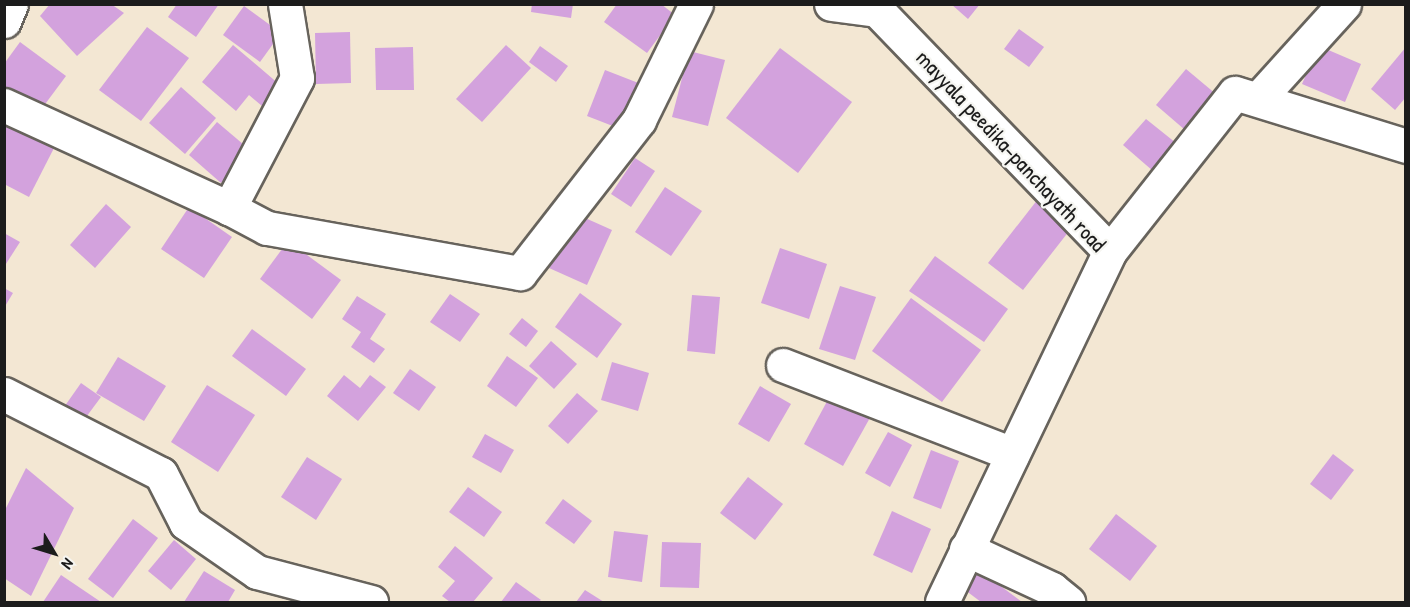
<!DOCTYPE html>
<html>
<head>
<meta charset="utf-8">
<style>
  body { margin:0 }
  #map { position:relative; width:1410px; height:607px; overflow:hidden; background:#f3e7d3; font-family:"Patrick Hand",sans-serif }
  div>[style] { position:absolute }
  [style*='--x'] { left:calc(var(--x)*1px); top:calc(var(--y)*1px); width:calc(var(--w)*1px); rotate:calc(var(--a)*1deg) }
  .building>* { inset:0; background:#d3a2dd }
  .roads { filter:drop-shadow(2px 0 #67635c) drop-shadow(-2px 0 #67635c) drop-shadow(0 2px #67635c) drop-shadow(0 -2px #67635c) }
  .minor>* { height:33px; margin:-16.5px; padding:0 16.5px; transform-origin:16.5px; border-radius:16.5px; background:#fff }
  span { translate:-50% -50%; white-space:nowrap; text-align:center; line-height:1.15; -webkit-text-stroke:4.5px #f6f6f2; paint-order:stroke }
  .street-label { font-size:22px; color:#1c1c1c }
  .frame { position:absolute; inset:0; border:6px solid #1c1c1c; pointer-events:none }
  .north { position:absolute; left:24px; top:523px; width:60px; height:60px; -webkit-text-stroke:4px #f6f6f2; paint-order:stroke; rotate:128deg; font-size:16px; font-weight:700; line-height:24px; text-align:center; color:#1c1c1c }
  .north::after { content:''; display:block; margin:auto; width:21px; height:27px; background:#1c1c1c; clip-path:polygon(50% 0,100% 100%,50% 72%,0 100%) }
</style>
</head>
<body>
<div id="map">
  <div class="building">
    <div style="clip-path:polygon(50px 4px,111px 4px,124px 13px,77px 56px,40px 16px)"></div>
    <div style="clip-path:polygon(177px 4px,219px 4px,196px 37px,168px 17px)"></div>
    <div style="clip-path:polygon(532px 4px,573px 4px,571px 18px,531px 12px)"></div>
    <div style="clip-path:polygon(617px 4px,661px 4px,675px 15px,647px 53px,604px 22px)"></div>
    <div style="clip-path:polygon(951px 4px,980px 4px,968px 19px)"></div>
    <div style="clip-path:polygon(244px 6px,281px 33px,260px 62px,223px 35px)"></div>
    <div style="clip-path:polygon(147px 27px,189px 58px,141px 121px,99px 90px)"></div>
    <div style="clip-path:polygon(1019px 29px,1044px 47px,1029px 67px,1004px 49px)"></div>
    <div style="clip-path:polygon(350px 32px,351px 83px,316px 84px,315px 33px)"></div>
    <div style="clip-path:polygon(20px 42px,66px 76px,37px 115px,4px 91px,4px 64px)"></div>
    <div style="clip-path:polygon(233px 45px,280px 85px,262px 106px,249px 95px,236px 111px,202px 82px)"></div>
    <div style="clip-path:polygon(506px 45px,531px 68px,482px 122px,456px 99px)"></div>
    <div style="clip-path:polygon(540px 46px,568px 66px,556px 82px,529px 62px)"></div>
    <div style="clip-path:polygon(1319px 46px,1361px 64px,1345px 102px,1302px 84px)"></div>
    <div style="clip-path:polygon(413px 47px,414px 90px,376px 90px,375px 48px)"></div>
    <div style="clip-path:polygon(1406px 47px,1406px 97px,1395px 110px,1371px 89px)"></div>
    <div style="clip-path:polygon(780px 48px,852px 102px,798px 173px,726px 118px)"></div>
    <div style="clip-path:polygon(689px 51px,725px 60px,708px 126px,672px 117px)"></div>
    <div style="clip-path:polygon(1186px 69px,1223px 100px,1192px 136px,1156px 105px)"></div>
    <div style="clip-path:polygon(605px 70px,641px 84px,623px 130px,587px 116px)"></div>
    <div style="clip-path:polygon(181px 87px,216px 118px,185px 154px,149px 123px)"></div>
    <div style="clip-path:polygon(1146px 119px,1176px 143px,1153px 171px,1123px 145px)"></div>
    <div style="clip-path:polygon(4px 122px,54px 148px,29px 197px,4px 184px)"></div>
    <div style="clip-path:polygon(217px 122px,250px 150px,221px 183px,189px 155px)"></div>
    <div style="clip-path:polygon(635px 158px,655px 171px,631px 207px,611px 194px)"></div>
    <div style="clip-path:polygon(665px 187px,702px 211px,671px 256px,635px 232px)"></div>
    <div style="clip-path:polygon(1038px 199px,1073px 226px,1023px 290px,988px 263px)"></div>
    <div style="clip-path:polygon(106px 204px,131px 227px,95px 268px,70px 245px)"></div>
    <div style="clip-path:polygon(189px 207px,232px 237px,204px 278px,161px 249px)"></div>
    <div style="clip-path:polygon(574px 213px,612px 230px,587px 285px,549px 268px)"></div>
    <div style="clip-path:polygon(4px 233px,20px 242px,4px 267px)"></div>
    <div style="clip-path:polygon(288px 241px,341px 280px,312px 319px,260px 279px)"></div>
    <div style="clip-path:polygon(780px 248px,827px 264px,809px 319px,761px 303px)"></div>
    <div style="clip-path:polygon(935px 256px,1008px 309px,984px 342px,909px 291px)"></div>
    <div style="clip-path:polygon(840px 286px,876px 297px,855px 360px,819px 349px)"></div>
    <div style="clip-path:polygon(4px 288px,13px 293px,4px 308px)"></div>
    <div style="clip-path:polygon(580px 293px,622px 324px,597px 358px,555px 327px)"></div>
    <div style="clip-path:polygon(450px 294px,480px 314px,460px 342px,430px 322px)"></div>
    <div style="clip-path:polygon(692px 295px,720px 297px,715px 354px,687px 351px)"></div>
    <div style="clip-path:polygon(357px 296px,386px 314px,370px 339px,385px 349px,374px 363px,351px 347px,361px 332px,342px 319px)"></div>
    <div style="clip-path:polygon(911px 298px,981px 350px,942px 402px,872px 351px)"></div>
    <div style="clip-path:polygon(522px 318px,538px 331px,526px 347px,509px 334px)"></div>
    <div style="clip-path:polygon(252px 329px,306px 369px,286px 396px,232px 356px)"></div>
    <div style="clip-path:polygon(551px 341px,577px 364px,554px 389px,529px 366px)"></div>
    <div style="clip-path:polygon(507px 356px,538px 378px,516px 407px,487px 386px)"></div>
    <div style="clip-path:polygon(118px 357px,166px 386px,144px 421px,96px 393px)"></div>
    <div style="clip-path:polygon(612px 362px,649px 373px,638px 411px,601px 400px)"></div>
    <div style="clip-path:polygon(410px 369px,436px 387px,419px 411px,393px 393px)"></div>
    <div style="clip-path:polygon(344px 375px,360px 388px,370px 375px,386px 387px,358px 421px,327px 396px)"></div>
    <div style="clip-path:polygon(81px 383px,101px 397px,81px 424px,62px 410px)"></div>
    <div style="clip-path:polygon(207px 385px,255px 415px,218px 472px,171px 442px)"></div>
    <div style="clip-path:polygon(760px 386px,791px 404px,769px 442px,738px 424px)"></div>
    <div style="clip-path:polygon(577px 393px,598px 411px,568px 444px,548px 426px)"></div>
    <div style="clip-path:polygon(831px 394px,871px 416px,843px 466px,804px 444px)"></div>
    <div style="clip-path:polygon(888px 432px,912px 445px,890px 487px,865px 473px)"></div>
    <div style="clip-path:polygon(485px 434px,514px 450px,501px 473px,472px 457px)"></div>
    <div style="clip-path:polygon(931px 450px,959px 461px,941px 509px,913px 498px)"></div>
    <div style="clip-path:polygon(1333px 454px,1354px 470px,1331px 500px,1310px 484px)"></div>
    <div style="clip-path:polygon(307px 457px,342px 479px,316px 520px,281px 497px)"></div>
    <div style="clip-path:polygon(26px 468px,74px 508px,31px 596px,4px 578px,4px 512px)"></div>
    <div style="clip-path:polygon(748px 477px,783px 504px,755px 540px,720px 513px)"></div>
    <div style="clip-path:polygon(468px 487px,502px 512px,484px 537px,449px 512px)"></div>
    <div style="clip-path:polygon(563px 499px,592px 521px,574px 544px,545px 523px)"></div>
    <div style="clip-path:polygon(892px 511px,931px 529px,912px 573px,873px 555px)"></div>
    <div style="clip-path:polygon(1116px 514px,1157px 546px,1130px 581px,1089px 549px)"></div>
    <div style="clip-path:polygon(133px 519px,158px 538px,113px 598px,88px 579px)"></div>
    <div style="clip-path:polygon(614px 531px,648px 535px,642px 582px,608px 577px)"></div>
    <div style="clip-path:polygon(174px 540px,196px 559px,171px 590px,148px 571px)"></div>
    <div style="clip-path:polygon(662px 542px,701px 543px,699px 588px,660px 587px)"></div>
    <div style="clip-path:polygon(455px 546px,493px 578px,473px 602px,450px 602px,442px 596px,455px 581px,438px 567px)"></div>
    <div style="clip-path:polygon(975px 567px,1022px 602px,981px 602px,961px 587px)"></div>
    <div style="clip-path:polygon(204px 571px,235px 590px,228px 602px,184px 602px)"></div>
    <div style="clip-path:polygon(61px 575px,101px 602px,43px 602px)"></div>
    <div style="clip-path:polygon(516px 582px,541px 600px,538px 602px,501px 602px)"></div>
    <div style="clip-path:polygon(585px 590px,604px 602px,576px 602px)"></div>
  </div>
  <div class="roads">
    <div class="minor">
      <div style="--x:285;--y:4;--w:75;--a:80.8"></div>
      <div style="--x:297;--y:78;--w:147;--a:117.6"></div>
      <div style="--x:229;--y:208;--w:43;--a:27.8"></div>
      <div style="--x:267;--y:228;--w:257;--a:10.1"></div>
      <div style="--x:520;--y:273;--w:194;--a:-52.1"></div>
      <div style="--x:639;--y:120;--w:129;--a:-63.8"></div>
      <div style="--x:831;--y:4;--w:46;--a:7.4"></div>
      <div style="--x:877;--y:10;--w:335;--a:46"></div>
      <div style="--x:1110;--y:251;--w:389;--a:115.6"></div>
      <div style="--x:4;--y:21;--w:18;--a:-68"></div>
      <div style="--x:1258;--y:99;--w:128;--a:-47.8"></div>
      <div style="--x:4;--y:105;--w:247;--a:24.6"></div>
      <div style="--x:1110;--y:251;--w:201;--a:-51.7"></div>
      <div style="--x:1235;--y:93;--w:179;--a:17.2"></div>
      <div style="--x:783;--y:365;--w:246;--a:21.2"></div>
      <div style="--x:4;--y:394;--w:176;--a:27"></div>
      <div style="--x:161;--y:474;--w:55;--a:63"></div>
      <div style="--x:186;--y:523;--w:86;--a:34.6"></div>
      <div style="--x:257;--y:572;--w:118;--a:14.7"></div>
      <div style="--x:966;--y:549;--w:95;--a:24.9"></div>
      <div style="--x:1052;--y:589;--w:21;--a:39"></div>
    </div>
  </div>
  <div class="street-label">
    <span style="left:1011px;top:151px;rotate:47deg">mayyala peedika-panchayath road</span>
  </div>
  <div class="frame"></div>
  <div class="north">N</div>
</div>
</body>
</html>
